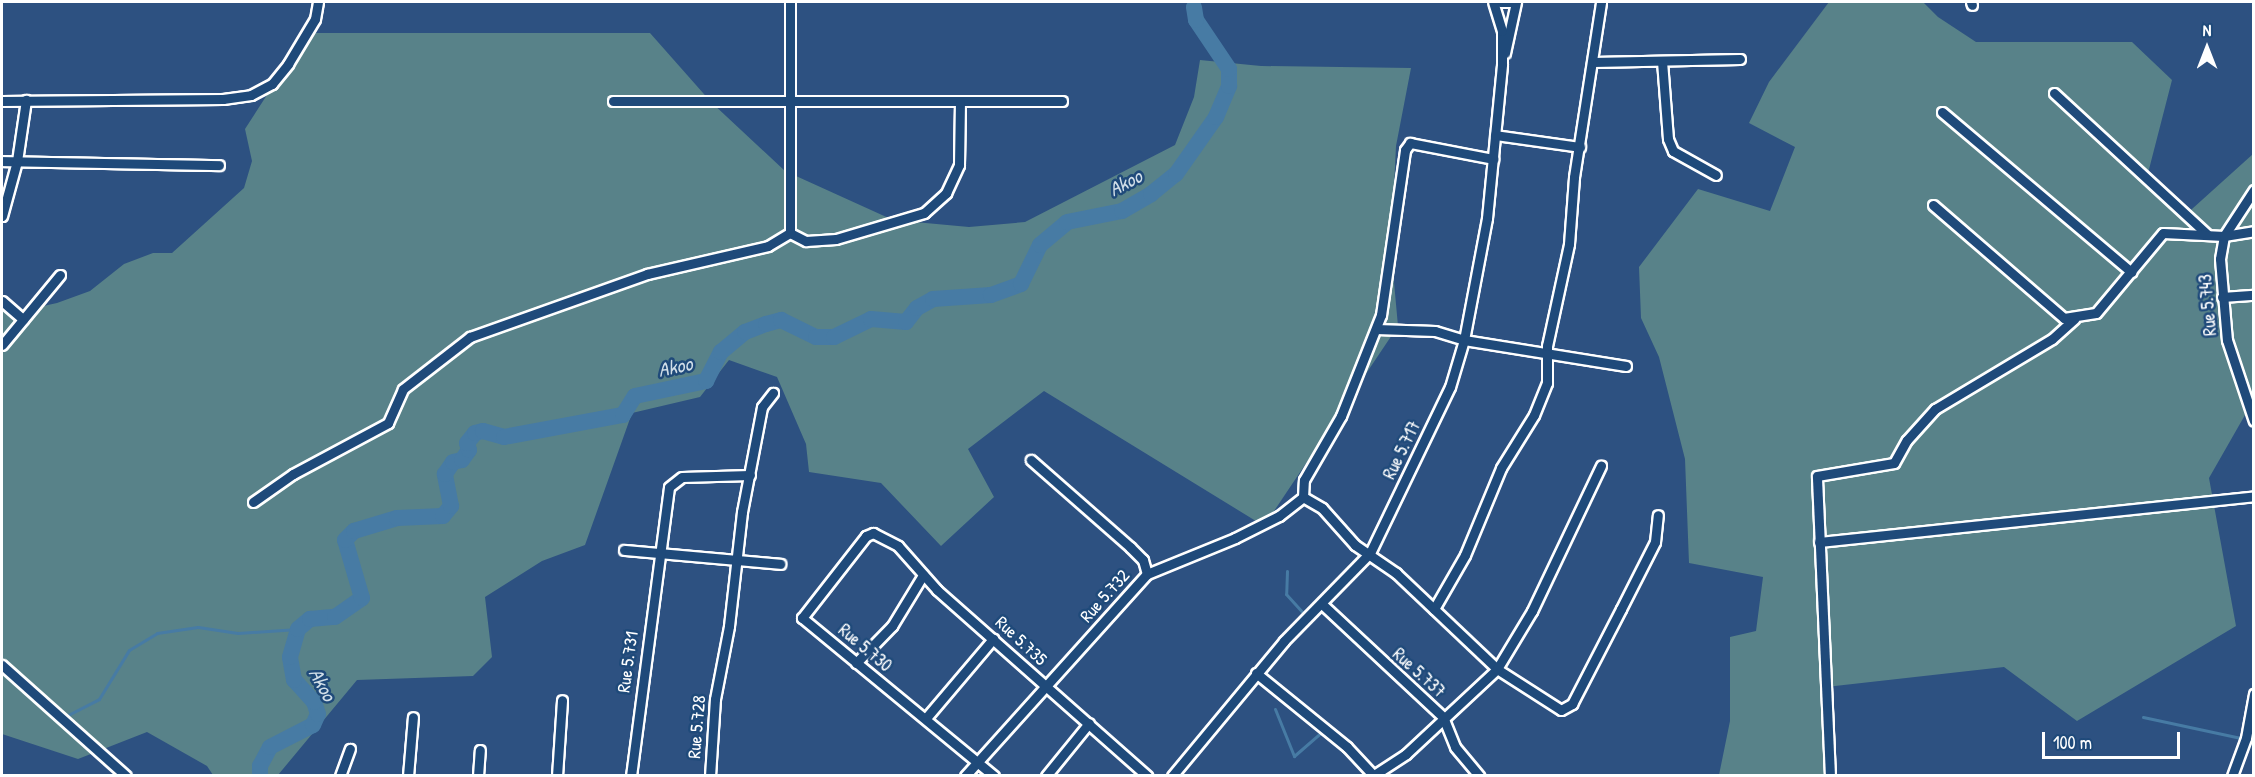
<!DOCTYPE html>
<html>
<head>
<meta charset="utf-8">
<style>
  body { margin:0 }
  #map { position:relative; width:2255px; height:777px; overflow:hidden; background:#2d5181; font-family:"Patrick Hand",sans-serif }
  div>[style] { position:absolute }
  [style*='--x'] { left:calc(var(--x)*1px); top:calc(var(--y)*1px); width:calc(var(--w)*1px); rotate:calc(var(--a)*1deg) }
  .green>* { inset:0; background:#588289 }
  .stream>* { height:3px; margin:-1.5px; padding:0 1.5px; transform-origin:1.5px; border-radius:1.5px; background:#477ba4 }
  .river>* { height:16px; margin:-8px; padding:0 8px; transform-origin:8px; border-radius:8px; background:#477ba4 }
  .roads { filter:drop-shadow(2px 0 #fff) drop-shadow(-2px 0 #fff) drop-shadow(0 2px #fff) drop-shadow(0 -2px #fff) }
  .minor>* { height:9px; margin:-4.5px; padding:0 4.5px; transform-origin:4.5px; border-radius:4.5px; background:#1f4a7a }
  span { translate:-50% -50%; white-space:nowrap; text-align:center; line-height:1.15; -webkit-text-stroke:5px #1f4a7a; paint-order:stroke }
  .street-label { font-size:18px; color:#fff }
  .water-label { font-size:20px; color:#d1dee8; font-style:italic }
  .frame { position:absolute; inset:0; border:3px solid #fff; pointer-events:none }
  .north { position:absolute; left:2177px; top:18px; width:60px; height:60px; -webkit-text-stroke:4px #1f4a7a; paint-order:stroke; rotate:0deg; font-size:16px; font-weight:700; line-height:24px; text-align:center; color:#fff }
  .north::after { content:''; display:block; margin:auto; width:21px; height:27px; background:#fff; clip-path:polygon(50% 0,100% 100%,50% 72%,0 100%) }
  .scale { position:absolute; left:2042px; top:732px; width:138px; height:27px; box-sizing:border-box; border:3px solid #fff; border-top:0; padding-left:8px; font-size:18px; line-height:21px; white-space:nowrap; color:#fff; -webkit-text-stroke:4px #1f4a7a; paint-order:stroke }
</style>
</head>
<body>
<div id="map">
  <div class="green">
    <div style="clip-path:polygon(1829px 2px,1923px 2px,1938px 17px,1976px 42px,2132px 42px,2172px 80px,2146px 181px,2182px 218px,2253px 154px,2253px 401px,2209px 478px,2236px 626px,2077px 721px,2004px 667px,1826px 687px,1828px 775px,1719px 775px,1730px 721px,1730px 637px,1756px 631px,1763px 577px,1689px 563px,1685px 459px,1659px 357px,1641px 318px,1639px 267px,1698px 189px,1770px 211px,1795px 147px,1749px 123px,1769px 82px)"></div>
    <div style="clip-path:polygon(307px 33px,650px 33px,711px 102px,785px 171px,893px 220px,969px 227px,1025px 222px,1175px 145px,1194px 97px,1200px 60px,1261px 66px,1411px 68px,1396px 146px,1391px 249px,1398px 326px,1264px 526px,1044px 391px,968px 449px,994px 497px,941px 546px,881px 483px,809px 472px,806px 444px,777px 377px,729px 360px,700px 397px,632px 413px,585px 545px,542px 561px,485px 597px,492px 657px,473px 676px,357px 680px,278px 775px,213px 775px,207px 766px,147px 732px,78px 759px,2px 734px,2px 294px,21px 311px,57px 303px,90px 291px,124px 264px,153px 253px,172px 253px,244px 188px,252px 161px,245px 129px)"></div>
  </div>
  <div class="stream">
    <div style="--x:1287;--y:571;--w:23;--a:92"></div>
    <div style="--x:1286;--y:594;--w:28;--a:48"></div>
    <div style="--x:1275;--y:709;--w:51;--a:68"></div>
    <div style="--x:1294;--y:756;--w:38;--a:-41"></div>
    <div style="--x:66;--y:716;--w:37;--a:-27"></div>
    <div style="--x:99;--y:699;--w:57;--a:-58.5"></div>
    <div style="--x:129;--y:650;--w:33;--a:-31"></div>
    <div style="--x:157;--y:633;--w:41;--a:-8.3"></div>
    <div style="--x:198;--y:627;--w:40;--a:8.5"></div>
    <div style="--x:238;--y:633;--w:60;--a:-3.8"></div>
    <div style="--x:2143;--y:717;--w:100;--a:12.1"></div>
  </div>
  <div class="river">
    <div style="--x:260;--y:776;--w:10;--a:-90"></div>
    <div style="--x:260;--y:766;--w:21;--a:-62"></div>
    <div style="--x:270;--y:747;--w:48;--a:-27.1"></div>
    <div style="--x:313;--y:725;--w:12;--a:-66"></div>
    <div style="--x:318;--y:714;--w:13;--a:-108"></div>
    <div style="--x:314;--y:702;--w:30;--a:-132"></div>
    <div style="--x:294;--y:680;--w:23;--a:-100"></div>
    <div style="--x:290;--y:657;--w:29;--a:-74"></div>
    <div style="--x:298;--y:629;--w:16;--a:-40"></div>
    <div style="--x:310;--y:619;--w:25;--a:-5"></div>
    <div style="--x:335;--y:617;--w:33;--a:-35"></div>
    <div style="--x:362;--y:598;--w:60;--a:-106.3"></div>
    <div style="--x:345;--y:540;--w:13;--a:-45"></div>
    <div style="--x:354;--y:531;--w:45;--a:-16.8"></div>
    <div style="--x:397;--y:518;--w:46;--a:-2.5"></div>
    <div style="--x:443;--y:516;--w:13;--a:-51"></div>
    <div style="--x:451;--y:506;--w:33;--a:-101"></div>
    <div style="--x:445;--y:474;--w:14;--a:-56"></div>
    <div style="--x:453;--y:462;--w:9;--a:-13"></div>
    <div style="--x:462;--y:460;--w:12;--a:-55"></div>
    <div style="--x:469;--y:450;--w:7;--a:-106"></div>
    <div style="--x:467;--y:443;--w:13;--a:-51"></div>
    <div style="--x:475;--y:433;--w:8;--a:-14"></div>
    <div style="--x:483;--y:431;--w:22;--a:16"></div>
    <div style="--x:504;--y:437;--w:121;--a:-10.5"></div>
    <div style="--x:623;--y:415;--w:22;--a:-58"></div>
    <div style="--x:635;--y:396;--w:73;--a:-11.9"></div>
    <div style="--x:706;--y:381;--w:33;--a:-63"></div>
    <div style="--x:721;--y:352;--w:31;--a:-40"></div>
    <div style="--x:745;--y:332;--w:22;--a:-21"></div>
    <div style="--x:766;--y:324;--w:16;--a:-15"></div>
    <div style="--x:781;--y:320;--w:39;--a:26"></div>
    <div style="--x:816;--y:337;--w:18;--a:0"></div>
    <div style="--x:834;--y:337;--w:41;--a:-25.9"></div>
    <div style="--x:871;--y:319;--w:35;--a:5"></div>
    <div style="--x:906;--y:322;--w:18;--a:-52"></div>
    <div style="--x:917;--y:308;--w:18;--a:-29"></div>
    <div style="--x:933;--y:299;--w:58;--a:-3.9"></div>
    <div style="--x:991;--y:295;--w:32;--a:-20"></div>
    <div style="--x:1021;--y:284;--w:43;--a:-64"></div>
    <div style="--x:1040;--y:245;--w:35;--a:-40"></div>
    <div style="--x:1067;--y:222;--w:56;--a:-11.3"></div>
    <div style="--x:1122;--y:211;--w:34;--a:-30"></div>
    <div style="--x:1151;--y:194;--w:32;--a:-39"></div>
    <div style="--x:1176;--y:174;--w:70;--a:-54.9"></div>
    <div style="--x:1216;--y:117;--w:34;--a:-67"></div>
    <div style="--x:1229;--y:86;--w:17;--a:-90"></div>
    <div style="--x:1229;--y:69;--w:59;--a:-124"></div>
    <div style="--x:1196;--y:20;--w:13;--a:-99"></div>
  </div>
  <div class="roads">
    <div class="minor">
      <div style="--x:790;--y:2;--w:231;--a:90"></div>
      <div style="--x:1500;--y:2;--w:15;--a:0"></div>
      <div style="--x:1971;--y:2;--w:3;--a:72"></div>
      <div style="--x:1505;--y:53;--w:52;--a:-77.8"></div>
      <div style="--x:1662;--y:61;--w:78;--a:85.6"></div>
      <div style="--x:1668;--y:139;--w:13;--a:67"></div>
      <div style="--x:1673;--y:151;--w:49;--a:29.2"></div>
      <div style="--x:1593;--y:62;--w:147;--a:-1.2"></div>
      <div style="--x:2054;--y:93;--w:208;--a:42.7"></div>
      <div style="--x:2;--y:101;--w:221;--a:-0.5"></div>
      <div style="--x:223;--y:99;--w:28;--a:-8"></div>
      <div style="--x:251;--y:95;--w:24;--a:-28"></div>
      <div style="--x:272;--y:84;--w:26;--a:-51"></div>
      <div style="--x:288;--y:64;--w:52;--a:-59"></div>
      <div style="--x:315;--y:19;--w:17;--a:-80"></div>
      <div style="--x:613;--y:101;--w:449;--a:0"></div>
      <div style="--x:1942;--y:112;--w:248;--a:40.2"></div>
      <div style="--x:1495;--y:135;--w:86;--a:8"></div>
      <div style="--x:2;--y:161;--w:217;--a:1.1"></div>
      <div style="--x:2254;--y:190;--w:55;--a:123.1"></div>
      <div style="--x:2224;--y:236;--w:23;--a:100"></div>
      <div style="--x:2220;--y:259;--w:81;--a:85.1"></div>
      <div style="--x:2227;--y:340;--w:85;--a:71.6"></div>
      <div style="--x:1933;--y:205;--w:173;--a:40.8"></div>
      <div style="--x:2064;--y:318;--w:32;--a:-9"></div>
      <div style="--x:2096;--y:313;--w:104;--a:-50.1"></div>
      <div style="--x:2163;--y:233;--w:61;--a:2.8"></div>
      <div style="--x:2224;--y:236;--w:30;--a:-9"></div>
      <div style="--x:2;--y:216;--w:57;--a:-74.7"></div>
      <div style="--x:17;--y:161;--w:62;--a:-81.6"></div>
      <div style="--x:790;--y:233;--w:18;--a:27"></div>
      <div style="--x:806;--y:241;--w:30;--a:-4"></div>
      <div style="--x:836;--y:239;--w:92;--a:-16.5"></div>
      <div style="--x:924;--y:213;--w:30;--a:-42"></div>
      <div style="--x:946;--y:193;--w:31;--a:-65"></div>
      <div style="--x:959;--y:165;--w:63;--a:-89.1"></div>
      <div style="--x:2222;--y:297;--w:32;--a:-4"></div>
      <div style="--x:2;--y:301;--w:28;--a:41"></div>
      <div style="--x:1376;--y:329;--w:59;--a:1.9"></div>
      <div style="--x:1435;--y:331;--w:30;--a:17"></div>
      <div style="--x:1464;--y:340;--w:164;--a:9.1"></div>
      <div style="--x:2;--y:345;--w:91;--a:-50.4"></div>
      <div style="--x:1303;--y:497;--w:22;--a:30"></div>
      <div style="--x:1322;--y:508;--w:50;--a:48.3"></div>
      <div style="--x:1355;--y:545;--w:50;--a:34.3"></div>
      <div style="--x:1396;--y:573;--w:139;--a:43.5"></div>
      <div style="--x:1497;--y:669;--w:76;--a:32.6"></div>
      <div style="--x:1561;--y:710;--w:13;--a:-29"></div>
      <div style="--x:1572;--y:704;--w:107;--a:-62.7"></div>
      <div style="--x:1621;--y:609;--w:75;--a:-63.1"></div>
      <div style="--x:1655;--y:542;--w:27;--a:-84"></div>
      <div style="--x:253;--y:502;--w:49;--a:-35"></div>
      <div style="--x:293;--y:474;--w:108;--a:-28.2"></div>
      <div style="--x:388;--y:423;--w:37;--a:-66"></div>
      <div style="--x:403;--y:389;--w:85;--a:-37.8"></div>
      <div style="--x:470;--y:337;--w:188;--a:-19.6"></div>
      <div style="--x:647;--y:274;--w:124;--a:-13"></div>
      <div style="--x:768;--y:246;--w:26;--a:-31"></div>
      <div style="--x:1819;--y:542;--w:437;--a:-6"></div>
      <div style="--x:624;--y:550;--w:157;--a:5.1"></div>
      <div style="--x:1147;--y:574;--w:95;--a:-22.2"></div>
      <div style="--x:1235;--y:538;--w:49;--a:-26.6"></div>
      <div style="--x:1279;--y:516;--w:31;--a:-38"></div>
      <div style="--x:1303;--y:497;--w:17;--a:-87"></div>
      <div style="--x:1304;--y:480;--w:74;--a:-60"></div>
      <div style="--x:1341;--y:416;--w:109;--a:-68.4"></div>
      <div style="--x:1381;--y:315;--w:167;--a:-81.7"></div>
      <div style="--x:1405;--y:150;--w:9;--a:-54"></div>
      <div style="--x:1410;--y:143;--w:85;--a:10.9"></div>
      <div style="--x:1323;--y:605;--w:164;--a:43"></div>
      <div style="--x:1443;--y:717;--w:32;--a:68"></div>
      <div style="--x:1455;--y:747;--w:38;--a:50"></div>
      <div style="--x:1434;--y:609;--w:62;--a:-60.1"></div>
      <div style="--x:1465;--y:555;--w:94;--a:-67.5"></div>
      <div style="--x:1501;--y:468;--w:62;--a:-58.1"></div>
      <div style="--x:1534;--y:415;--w:35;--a:-68"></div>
      <div style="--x:1547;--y:383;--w:37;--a:-90"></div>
      <div style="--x:1547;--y:346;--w:104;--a:-77.8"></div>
      <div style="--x:1569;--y:244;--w:67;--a:-85.7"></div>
      <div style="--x:1574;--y:177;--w:177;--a:-81.2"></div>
      <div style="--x:856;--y:663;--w:52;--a:-45.8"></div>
      <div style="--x:892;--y:626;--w:60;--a:-58.7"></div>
      <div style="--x:2;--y:665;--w:166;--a:41.8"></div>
      <div style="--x:1256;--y:673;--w:117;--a:39.1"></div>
      <div style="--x:1347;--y:747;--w:40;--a:47"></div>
      <div style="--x:926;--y:718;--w:104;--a:-49.7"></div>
      <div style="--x:1374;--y:775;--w:38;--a:-33"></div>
      <div style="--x:1406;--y:754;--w:125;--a:-43"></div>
      <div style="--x:1497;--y:669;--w:68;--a:-58.9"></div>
      <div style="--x:1532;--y:611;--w:161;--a:-64.6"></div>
      <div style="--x:340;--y:776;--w:29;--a:-70"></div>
      <div style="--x:408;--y:776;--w:59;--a:-85.2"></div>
      <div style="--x:478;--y:776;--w:26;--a:-86"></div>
      <div style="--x:557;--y:776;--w:76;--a:-86.2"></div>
      <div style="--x:631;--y:776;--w:291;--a:-82.5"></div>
      <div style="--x:669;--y:487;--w:16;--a:-38"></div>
      <div style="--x:682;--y:477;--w:68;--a:-1.7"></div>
      <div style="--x:710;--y:776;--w:77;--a:-86.3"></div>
      <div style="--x:715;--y:699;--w:74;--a:-79.1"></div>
      <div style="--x:729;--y:626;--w:115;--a:-83.5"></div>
      <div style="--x:742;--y:512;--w:107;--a:-79.2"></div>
      <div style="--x:762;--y:407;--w:18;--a:-52"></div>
      <div style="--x:965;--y:776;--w:272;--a:-48"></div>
      <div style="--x:1147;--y:574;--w:15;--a:-106"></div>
      <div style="--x:1143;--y:560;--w:18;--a:-135"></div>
      <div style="--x:1130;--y:547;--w:132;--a:-138.7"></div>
      <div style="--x:994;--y:776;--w:249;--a:-140.5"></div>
      <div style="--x:802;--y:618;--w:104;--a:-52"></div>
      <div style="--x:866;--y:536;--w:8;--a:-23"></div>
      <div style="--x:873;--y:533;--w:28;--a:27"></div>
      <div style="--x:898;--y:546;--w:59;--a:48.4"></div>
      <div style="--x:937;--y:590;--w:281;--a:41.5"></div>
      <div style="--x:1046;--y:776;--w:68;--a:-50.9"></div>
      <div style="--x:1172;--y:776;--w:175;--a:-50.3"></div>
      <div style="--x:1284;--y:641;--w:123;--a:-45.7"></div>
      <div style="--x:1370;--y:553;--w:184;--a:-64.3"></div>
      <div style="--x:1450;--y:387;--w:49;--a:-73.4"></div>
      <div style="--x:1464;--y:340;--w:124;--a:-79.3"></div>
      <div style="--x:1487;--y:218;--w:155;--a:-84.4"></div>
      <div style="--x:1502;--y:64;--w:33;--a:-90"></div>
      <div style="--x:1502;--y:31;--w:30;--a:-107"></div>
      <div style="--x:1830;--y:776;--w:300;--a:-92.5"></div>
      <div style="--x:1817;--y:476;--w:78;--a:-9.6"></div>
      <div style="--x:1894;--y:463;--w:26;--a:-61"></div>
      <div style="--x:1907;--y:440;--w:42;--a:-47.9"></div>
      <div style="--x:1935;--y:409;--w:136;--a:-30.9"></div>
      <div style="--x:2052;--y:339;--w:30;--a:-42"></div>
      <div style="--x:2232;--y:776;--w:40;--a:-69.8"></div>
      <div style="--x:2246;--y:738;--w:45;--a:-79.7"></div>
    </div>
  </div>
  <div class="street-label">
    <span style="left:2208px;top:305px;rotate:-95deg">Rue 5.743</span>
    <span style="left:1402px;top:450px;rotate:-64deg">Rue 5.717</span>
    <span style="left:1105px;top:596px;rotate:-48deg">Rue 5.732</span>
    <span style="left:1021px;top:641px;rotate:43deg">Rue 5.735</span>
    <span style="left:865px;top:648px;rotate:40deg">Rue 5.730</span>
    <span style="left:628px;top:662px;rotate:-82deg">Rue 5.731</span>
    <span style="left:1419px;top:673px;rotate:42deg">Rue 5.737</span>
    <span style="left:697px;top:727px;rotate:-85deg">Rue 5.728</span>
  </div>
  <div class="water-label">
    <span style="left:1125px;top:182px;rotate:-28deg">Akoo</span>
    <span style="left:675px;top:366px;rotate:-12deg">Akoo</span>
    <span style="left:323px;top:684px;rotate:61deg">Akoo</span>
  </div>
  <div class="frame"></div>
  <div class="north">N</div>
  <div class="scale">100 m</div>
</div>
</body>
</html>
